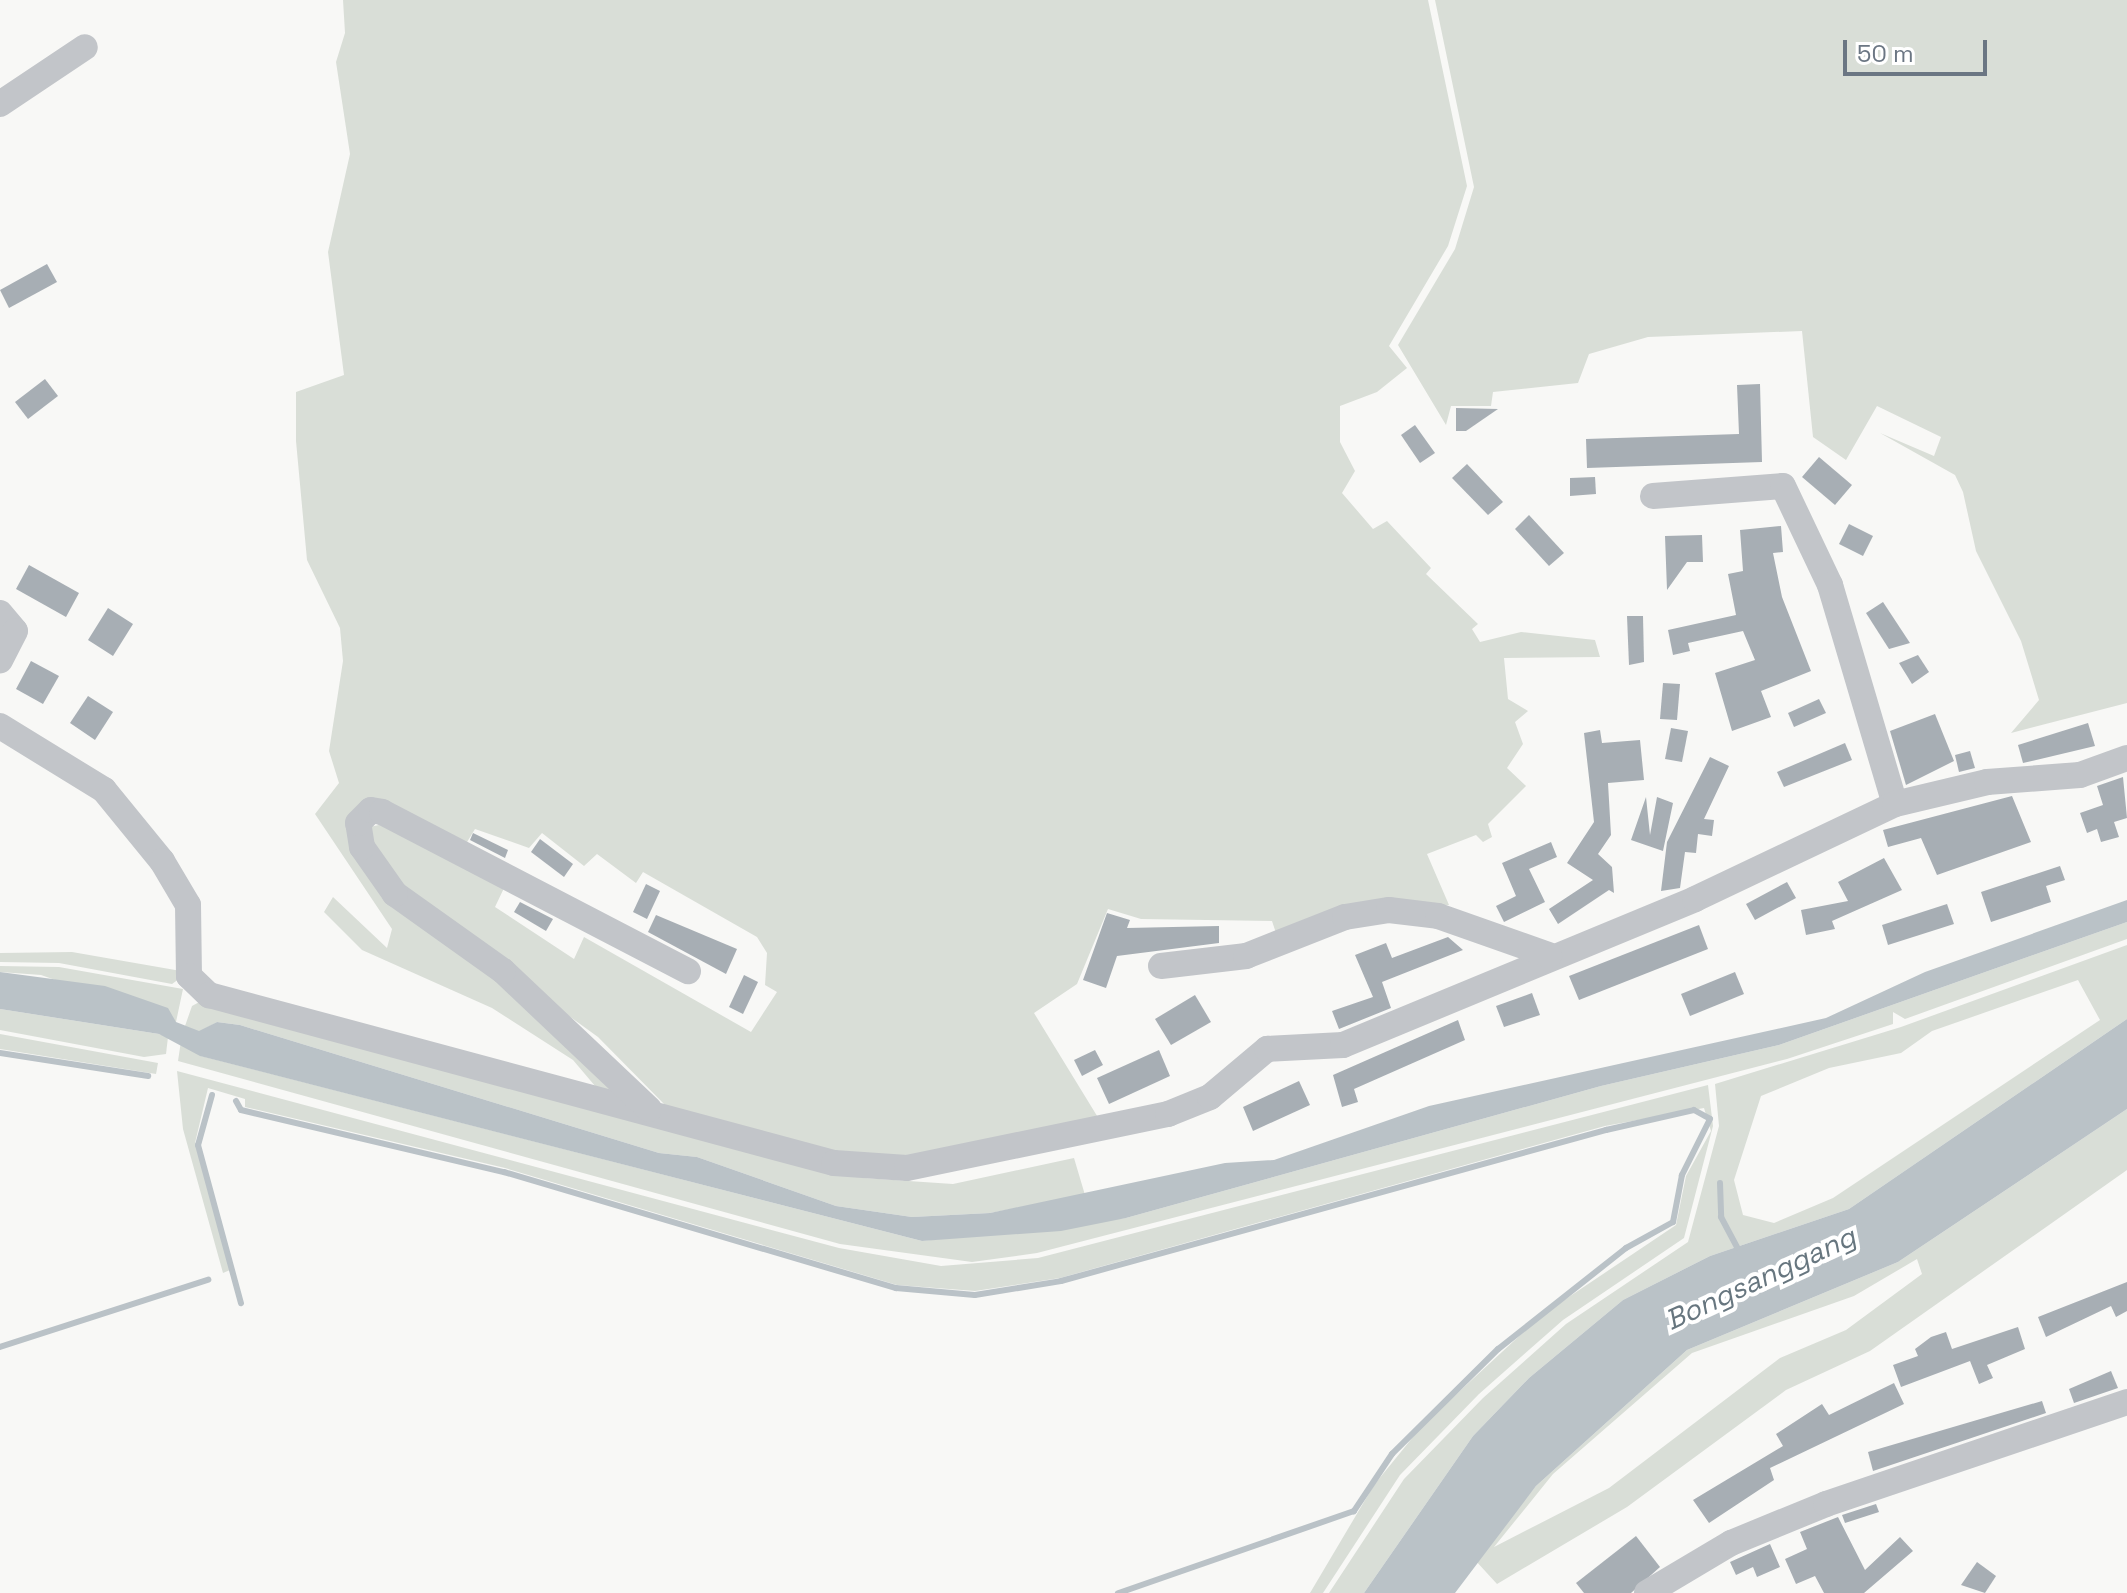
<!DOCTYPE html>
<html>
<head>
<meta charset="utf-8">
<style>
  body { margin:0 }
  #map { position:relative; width:2127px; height:1593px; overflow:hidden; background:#f8f8f6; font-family:"Space Grotesk",sans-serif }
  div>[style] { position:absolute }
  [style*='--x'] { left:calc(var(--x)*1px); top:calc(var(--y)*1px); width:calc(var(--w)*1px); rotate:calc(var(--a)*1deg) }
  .green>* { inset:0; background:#d9ded7 }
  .water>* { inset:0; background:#bac2c7 }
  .stream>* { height:6px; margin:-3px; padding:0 3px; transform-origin:3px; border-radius:3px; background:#bac2c7 }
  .building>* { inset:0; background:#a7aeb4 }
  .minor>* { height:26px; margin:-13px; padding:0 13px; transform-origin:13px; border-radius:13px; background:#c2c5c9 }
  span { translate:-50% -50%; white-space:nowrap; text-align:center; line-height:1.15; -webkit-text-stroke:8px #fff; paint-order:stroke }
  .water-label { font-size:28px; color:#67767f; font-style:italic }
  .scale { position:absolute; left:1843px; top:40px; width:144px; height:36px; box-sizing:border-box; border:4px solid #6b7683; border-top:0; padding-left:10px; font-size:24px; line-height:28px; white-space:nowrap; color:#6b7683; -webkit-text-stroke:6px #fff; paint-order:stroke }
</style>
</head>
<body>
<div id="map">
  <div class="green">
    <div style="clip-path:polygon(343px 0,1428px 0,1467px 186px,1448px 246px,1389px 346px,1407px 368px,1377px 392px,1340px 406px,1340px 442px,1355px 471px,1342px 493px,1373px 529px,1387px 521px,1431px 568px,1426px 574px,1478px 624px,1472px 629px,1480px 642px,1521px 632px,1595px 640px,1600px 657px,1504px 658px,1508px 699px,1528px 711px,1515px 722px,1523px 744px,1507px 768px,1526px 786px,1488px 824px,1492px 837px,1483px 842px,1476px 835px,1427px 854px,1449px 905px,1335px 913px,1278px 939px,1272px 921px,1141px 919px,1108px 909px,1077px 984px,1034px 1013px,1102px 1124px,909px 1163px,843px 1157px,665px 1105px,598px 1037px,406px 898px,365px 828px,388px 823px,505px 886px,495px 907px,574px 959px,584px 937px,751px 1032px,777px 992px,765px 985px,767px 953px,757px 937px,643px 872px,636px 883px,597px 854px,584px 866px,542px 833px,529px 848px,475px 829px,464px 847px,385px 805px,367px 804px,351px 822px,352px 839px,408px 913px,499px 971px,636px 1100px,601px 1093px,573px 1060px,492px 1008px,362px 950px,324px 912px,333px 897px,387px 948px,392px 929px,315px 814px,339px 783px,329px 751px,343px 661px,340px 628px,307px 560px,296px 441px,296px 392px,344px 375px,328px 252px,350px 154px,336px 62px,345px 33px)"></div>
    <div style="clip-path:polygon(1435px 0,2127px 0,2127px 703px,2011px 733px,2039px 700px,2021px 641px,1976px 551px,1963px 492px,1955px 475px,1880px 433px,1934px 456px,1941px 437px,1877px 406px,1846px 460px,1813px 437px,1802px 331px,1648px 337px,1589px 354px,1578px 383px,1493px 392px,1491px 406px,1451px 406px,1446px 425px,1398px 345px,1455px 249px,1474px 187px)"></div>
    <div style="clip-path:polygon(2127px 922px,2127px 939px,1905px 1019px,1893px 1012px,1893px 1024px,1787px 1059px,1037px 1253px,972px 1262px,840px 1244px,178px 1061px,181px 1041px,201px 1056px,922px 1241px,1126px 1218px,1601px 1086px,1779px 1045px)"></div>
    <div style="clip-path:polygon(evenodd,2127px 945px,2127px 1019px,1849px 1209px,1710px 1256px,1623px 1300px,1529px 1378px,1473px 1436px,1364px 1593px,1329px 1593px,1404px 1479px,1483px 1398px,1566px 1324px,1688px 1242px,1719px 1126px,1715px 1084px,1901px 1027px,2127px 945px,2078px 980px,2100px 1020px,1833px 1198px,1774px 1223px,1743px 1215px,1734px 1180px,1761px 1096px,1829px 1068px,1901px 1053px,1932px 1031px,2078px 980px)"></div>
    <div style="clip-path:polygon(72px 952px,181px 971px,186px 974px,172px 984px,59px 963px,0 962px,0 953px)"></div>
    <div style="clip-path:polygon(0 966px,59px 967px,183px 989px,176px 1022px,41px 975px,0 972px)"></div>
    <div style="clip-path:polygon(203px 1000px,864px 1178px,953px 1184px,1074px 1158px,1085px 1195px,990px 1213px,912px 1217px,836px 1206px,697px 1157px,659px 1153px,240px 1025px,217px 1022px,199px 1032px,185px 1026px,192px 1006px)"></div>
    <div style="clip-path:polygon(0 1009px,159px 1034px,168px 1037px,166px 1054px,144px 1057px,0 1030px)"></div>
    <div style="clip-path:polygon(0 1034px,158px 1063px,156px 1074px,0 1049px)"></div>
    <div style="clip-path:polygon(177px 1071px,839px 1248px,941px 1266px,1038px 1258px,1708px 1085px,1713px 1126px,1684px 1238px,1563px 1320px,1479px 1394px,1400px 1475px,1323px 1593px,1310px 1593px,1374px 1485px,1422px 1426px,1542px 1315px,1676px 1225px,1686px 1176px,1711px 1131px,1704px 1108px,1605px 1126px,1060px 1278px,975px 1291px,897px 1285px,505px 1168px,245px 1107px,245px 1099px,208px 1088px,195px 1143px,230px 1270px,223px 1273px,183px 1129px)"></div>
    <div style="clip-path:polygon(evenodd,2127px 1109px,2127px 1170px,1870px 1351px,1786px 1390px,1627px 1507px,1497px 1584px,1475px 1560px,1536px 1486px,1687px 1350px,1898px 1262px,2127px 1109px,1917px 1259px,1922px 1274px,1846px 1330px,1780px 1358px,1609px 1488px,1494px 1547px,1553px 1474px,1692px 1353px,1854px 1296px,1917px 1259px)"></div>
  </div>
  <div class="water">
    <div style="clip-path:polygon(2127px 900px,2127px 922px,1779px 1045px,1601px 1086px,1126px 1218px,1061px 1231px,922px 1241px,200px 1056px,159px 1034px,0 1009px,0 972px,105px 986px,168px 1008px,176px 1022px,199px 1031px,217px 1022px,240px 1025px,659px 1153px,697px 1157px,836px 1206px,912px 1217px,990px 1213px,1225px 1163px,1274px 1160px,1429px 1106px,1826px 1018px,1925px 972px)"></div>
    <div style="clip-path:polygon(2127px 1019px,2127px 1109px,1898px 1262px,1687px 1350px,1536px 1486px,1455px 1593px,1364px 1593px,1473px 1436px,1529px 1378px,1623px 1300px,1710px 1256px,1849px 1209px)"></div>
  </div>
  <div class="stream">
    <div style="--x:0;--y:1053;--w:150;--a:8.8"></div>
    <div style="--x:212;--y:1095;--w:52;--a:105.6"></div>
    <div style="--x:198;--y:1145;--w:164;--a:74.8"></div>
    <div style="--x:236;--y:1101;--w:10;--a:61"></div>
    <div style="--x:241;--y:1110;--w:270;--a:13.3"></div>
    <div style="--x:504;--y:1172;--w:409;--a:16.5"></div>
    <div style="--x:896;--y:1288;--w:79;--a:5.1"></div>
    <div style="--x:975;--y:1295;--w:87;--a:-9.2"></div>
    <div style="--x:1061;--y:1281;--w:566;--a:-15.49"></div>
    <div style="--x:1606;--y:1130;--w:90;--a:-12.8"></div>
    <div style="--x:1694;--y:1110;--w:18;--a:29"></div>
    <div style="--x:1710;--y:1119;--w:63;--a:116.6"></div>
    <div style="--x:1682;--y:1175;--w:48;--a:100.8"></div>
    <div style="--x:1673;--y:1222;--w:54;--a:151"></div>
    <div style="--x:1626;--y:1248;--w:163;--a:141.7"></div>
    <div style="--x:1498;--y:1349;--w:149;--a:135.3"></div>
    <div style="--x:1392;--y:1454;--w:69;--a:123.7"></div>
    <div style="--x:1354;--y:1511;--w:250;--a:160.8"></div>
    <div style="--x:1720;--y:1183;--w:34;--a:88"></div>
    <div style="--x:1721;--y:1217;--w:34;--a:62"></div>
    <div style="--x:0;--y:1347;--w:219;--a:-17.9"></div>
  </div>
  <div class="building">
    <div style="clip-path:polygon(47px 264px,57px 282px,9px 308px,0 290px)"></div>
    <div style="clip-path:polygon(45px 379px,58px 396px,28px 419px,15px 402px)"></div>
    <div style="clip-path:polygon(1760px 384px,1762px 462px,1587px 468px,1586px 439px,1739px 434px,1737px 385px)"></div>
    <div style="clip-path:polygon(1456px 408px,1498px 409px,1466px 431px,1456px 431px)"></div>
    <div style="clip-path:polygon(1415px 425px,1435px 453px,1420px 463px,1401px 435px)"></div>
    <div style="clip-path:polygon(1819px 457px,1852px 485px,1835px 505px,1802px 477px)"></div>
    <div style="clip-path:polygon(1467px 464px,1503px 502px,1488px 515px,1452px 478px)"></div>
    <div style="clip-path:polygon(1595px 477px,1596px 494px,1570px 496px,1570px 478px)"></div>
    <div style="clip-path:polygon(1529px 515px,1564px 553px,1549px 566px,1515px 529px)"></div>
    <div style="clip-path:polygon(1849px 524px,1873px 536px,1863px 556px,1839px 544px)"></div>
    <div style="clip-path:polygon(1781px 526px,1783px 552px,1773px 553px,1782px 597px,1811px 671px,1761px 691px,1771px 717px,1732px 731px,1715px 673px,1755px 660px,1743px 631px,1688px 643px,1690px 651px,1673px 655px,1668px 630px,1736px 615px,1728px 574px,1743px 571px,1740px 530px)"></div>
    <div style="clip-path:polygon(1702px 535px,1703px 562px,1687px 562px,1667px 590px,1665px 536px)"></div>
    <div style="clip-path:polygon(29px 565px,79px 593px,66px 617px,16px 589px)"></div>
    <div style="clip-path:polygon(1883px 602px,1910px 643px,1889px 649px,1866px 613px)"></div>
    <div style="clip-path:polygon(108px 608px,133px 624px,113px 656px,88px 640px)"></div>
    <div style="clip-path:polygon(1627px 616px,1643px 616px,1644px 662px,1629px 665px)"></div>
    <div style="clip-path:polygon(1918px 655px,1929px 672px,1912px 684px,1899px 663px)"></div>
    <div style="clip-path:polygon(31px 661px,59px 676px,43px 704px,16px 689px)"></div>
    <div style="clip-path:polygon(1663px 683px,1680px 684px,1677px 720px,1660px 719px)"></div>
    <div style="clip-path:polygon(88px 696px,113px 712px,95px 740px,70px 723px)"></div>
    <div style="clip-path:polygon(1819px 699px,1826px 713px,1794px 727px,1788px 713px)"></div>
    <div style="clip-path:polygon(1935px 714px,1954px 761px,1906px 785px,1890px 731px)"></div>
    <div style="clip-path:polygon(2088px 723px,2095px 746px,2023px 763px,2018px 745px)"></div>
    <div style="clip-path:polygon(1671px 728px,1688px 731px,1682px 762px,1665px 759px)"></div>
    <div style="clip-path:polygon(1600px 730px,1602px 743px,1640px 740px,1644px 780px,1608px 783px,1611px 835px,1598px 854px,1612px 867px,1614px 893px,1609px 890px,1558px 924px,1549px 909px,1593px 880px,1567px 863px,1594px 822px,1584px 733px)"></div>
    <div style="clip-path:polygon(1845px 743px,1852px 760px,1784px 787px,1777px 772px)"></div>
    <div style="clip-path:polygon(1970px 751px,1975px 768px,1959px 772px,1955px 755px)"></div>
    <div style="clip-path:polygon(1710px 757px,1729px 766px,1704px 819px,1714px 820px,1712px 836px,1698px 834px,1696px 853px,1685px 852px,1680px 888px,1661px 891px,1667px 842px)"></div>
    <div style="clip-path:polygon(2123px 777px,2127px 818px,2114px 822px,2119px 837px,2101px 842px,2097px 829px,2087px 833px,2080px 813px,2103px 805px,2097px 786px)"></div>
    <div style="clip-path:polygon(2012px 796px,2031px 842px,1937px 875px,1921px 838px,1888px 847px,1883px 830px)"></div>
    <div style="clip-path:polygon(1646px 797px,1650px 835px,1657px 797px,1673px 803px,1663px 851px,1631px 840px)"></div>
    <div style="clip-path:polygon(473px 833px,508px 850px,505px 858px,470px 840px)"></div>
    <div style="clip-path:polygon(540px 839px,573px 864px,564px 877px,531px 852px)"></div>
    <div style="clip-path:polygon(1551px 842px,1557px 857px,1529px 869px,1545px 902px,1504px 922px,1496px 906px,1516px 896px,1502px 863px)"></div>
    <div style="clip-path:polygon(1884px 858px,1902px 890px,1832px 921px,1835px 929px,1806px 935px,1801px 910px,1848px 901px,1838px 882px)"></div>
    <div style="clip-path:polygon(2060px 866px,2065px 880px,2046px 886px,2051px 902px,1991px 922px,1981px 892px)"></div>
    <div style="clip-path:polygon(1787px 882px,1796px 898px,1755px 920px,1746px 904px)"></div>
    <div style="clip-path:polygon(646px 884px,660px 891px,647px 919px,633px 912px)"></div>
    <div style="clip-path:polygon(520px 902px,553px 919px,546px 931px,514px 912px)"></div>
    <div style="clip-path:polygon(1947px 904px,1954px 924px,1888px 945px,1882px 925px)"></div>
    <div style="clip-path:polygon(1107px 913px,1130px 920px,1127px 928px,1219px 926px,1219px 943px,1117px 956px,1106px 988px,1083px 980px)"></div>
    <div style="clip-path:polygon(656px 915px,737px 949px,726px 974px,648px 932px)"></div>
    <div style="clip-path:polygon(1699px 925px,1708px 949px,1579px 1000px,1569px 976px)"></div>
    <div style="clip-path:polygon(1448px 937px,1463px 950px,1382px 982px,1391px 1008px,1339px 1029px,1332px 1011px,1373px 997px,1355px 955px,1386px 943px,1392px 958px)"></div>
    <div style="clip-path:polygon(1735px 972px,1744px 994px,1690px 1016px,1681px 994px)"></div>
    <div style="clip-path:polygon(744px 975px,758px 982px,743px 1014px,729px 1007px)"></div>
    <div style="clip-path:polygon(1532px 993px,1540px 1015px,1504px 1027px,1496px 1006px)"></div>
    <div style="clip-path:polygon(1195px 995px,1211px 1022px,1171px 1045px,1155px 1019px)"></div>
    <div style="clip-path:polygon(1458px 1020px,1465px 1040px,1354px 1089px,1358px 1102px,1342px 1107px,1333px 1075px)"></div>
    <div style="clip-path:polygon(1095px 1050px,1103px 1065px,1082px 1076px,1074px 1060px)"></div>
    <div style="clip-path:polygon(1159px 1050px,1170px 1076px,1109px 1104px,1097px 1078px)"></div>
    <div style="clip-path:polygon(1299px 1081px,1310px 1105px,1253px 1131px,1243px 1107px)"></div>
    <div style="clip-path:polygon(2127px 1282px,2127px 1311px,2116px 1317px,2111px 1306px,2046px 1337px,2038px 1317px)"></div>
    <div style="clip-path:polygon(2018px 1327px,2025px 1349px,1987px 1365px,1993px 1378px,1979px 1384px,1970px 1361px,1901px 1387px,1893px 1365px,1918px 1356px,1915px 1349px,1931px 1337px,1946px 1332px,1952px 1349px)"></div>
    <div style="clip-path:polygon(2111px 1371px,2118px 1388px,2074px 1403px,2069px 1389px)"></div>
    <div style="clip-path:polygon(1894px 1383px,1904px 1404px,1770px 1468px,1774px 1480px,1709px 1523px,1693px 1500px,1783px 1446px,1776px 1434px,1822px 1404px,1829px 1415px)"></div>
    <div style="clip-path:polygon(2042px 1401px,2046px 1413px,1873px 1471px,1868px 1452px)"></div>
    <div style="clip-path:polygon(1876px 1504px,1879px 1512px,1845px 1523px,1842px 1515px)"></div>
    <div style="clip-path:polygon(1838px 1517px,1865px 1570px,1900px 1537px,1913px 1551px,1864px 1593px,1824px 1593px,1815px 1576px,1796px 1584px,1785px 1559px,1807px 1549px,1800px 1532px)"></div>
    <div style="clip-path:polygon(1636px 1536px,1660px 1567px,1631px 1593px,1584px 1593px,1576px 1583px)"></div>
    <div style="clip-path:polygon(1770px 1544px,1780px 1567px,1757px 1577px,1753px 1567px,1736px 1575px,1730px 1562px)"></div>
    <div style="clip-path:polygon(1977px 1562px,1996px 1576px,1985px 1593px,1961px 1585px)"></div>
  </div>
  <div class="minor">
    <div style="--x:0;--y:104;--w:102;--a:-33.8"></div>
    <div style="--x:1653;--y:496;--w:130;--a:-4.4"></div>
    <div style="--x:1783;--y:486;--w:110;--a:64.6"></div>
    <div style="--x:1830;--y:585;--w:228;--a:73.5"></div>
    <div style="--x:0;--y:613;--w:23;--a:50"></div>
    <div style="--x:15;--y:631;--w:33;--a:117"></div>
    <div style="--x:0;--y:726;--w:122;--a:31.6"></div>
    <div style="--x:104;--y:790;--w:92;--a:50.8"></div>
    <div style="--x:162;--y:861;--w:51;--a:59.4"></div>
    <div style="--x:188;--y:905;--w:71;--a:89.2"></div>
    <div style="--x:189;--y:976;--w:28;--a:44"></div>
    <div style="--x:209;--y:995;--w:647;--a:15.05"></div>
    <div style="--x:834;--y:1163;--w:73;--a:3.9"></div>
    <div style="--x:907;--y:1168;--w:267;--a:-11.7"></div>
    <div style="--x:1168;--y:1114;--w:45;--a:-22"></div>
    <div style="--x:1210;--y:1097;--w:75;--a:-40.1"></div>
    <div style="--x:1267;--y:1049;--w:76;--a:-3"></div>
    <div style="--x:1343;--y:1045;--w:381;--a:-22.5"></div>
    <div style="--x:1695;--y:899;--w:221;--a:-25.4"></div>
    <div style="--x:1895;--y:804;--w:95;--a:-13.4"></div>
    <div style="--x:1987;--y:782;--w:93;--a:-4.3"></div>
    <div style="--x:2080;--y:775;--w:50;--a:-19.9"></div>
    <div style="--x:1161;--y:966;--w:86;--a:-6.7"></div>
    <div style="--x:1246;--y:956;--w:106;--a:-21.5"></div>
    <div style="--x:1345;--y:917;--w:45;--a:-9"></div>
    <div style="--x:1389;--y:910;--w:49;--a:7"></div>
    <div style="--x:1438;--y:916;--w:118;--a:19.4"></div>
    <div style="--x:649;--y:1109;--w:201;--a:-136.6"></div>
    <div style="--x:503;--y:971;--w:133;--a:-144.5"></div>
    <div style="--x:395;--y:894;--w:57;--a:-125.1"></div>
    <div style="--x:362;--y:847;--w:24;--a:-99"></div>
    <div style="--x:358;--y:823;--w:18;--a:-45"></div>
    <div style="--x:371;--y:810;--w:11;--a:10"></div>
    <div style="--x:382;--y:812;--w:345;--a:27.5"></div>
    <div style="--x:1647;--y:1593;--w:98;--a:-30.8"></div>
    <div style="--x:1731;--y:1543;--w:103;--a:-22.3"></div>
    <div style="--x:1826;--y:1504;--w:318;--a:-18.7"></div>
  </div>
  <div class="water-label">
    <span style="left:1760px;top:1278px;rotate:-25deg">Bongsanggang</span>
  </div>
  <div class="scale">50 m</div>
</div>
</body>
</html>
